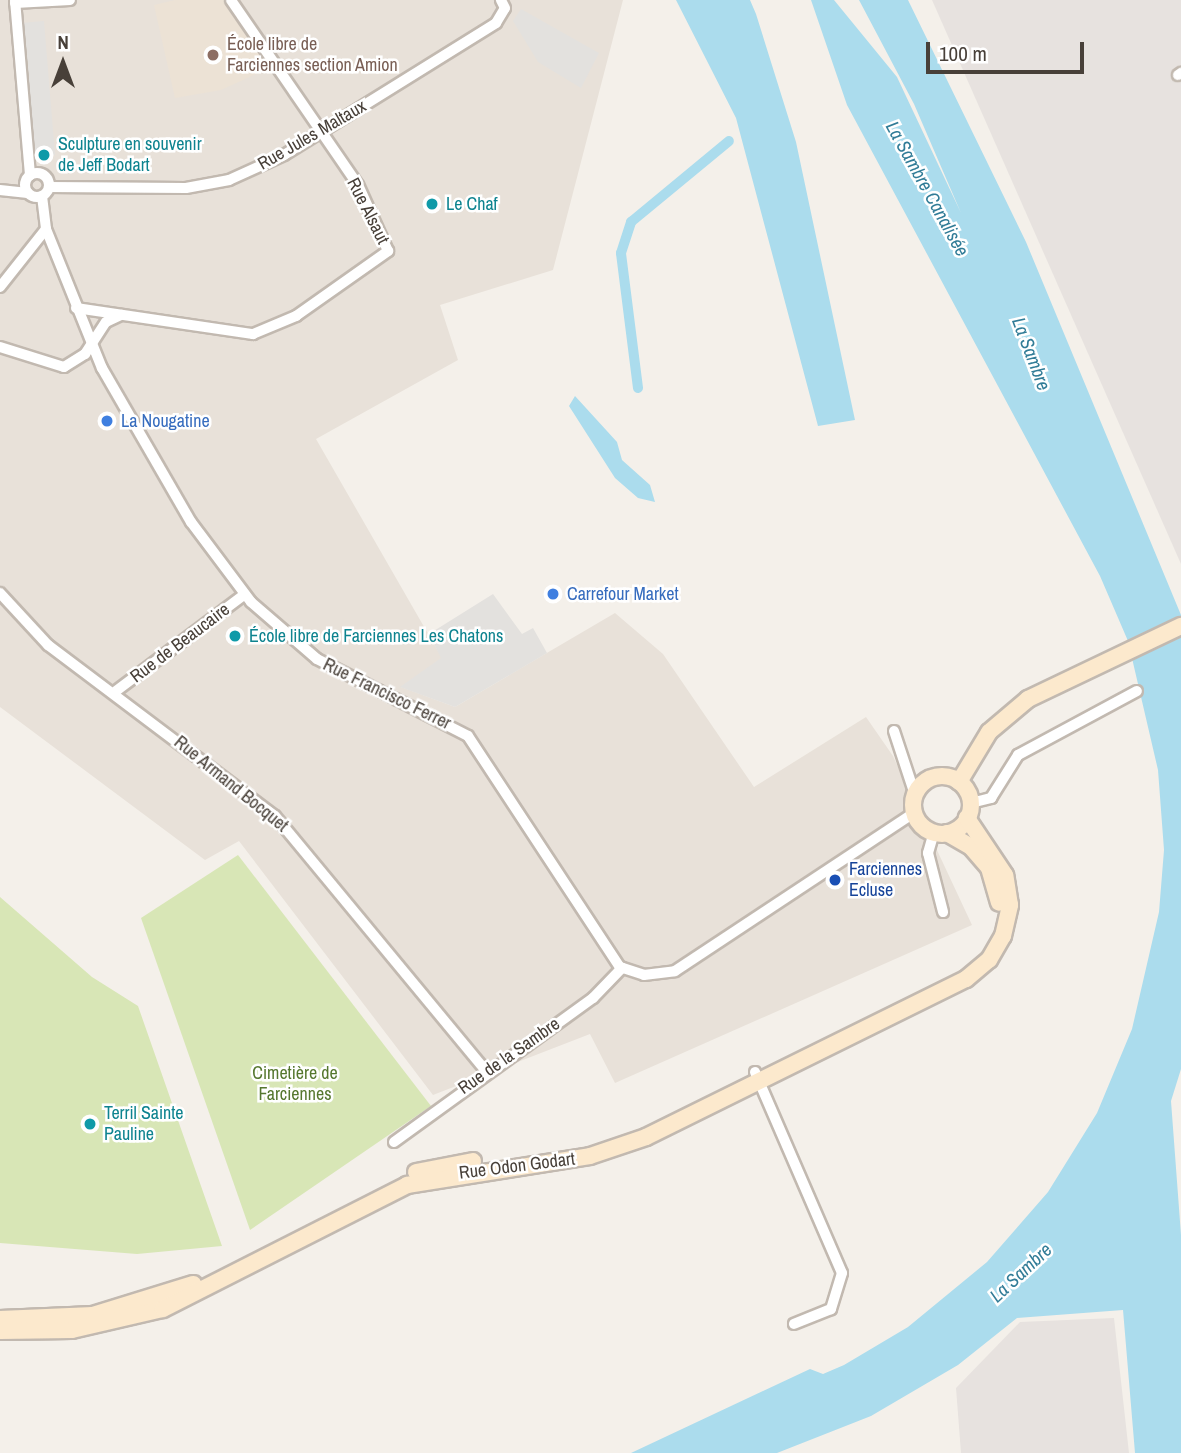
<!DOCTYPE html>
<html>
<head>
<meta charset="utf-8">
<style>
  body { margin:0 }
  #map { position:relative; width:1181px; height:1453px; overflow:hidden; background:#f4f0ea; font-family:"Archivo Narrow",sans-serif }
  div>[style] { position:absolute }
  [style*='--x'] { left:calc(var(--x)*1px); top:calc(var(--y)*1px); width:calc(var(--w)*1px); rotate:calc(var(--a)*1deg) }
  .residential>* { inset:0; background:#e8e1d9 }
  .industrial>* { inset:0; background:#e7e2df }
  .education>* { inset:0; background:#ece2d5 }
  .green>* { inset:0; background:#d8e6b6 }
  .parking>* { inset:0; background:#e3e1de }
  .water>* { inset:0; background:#abdced }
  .canal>* { height:10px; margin:-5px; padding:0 5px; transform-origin:5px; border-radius:5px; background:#abdced }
  .roads { filter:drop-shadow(2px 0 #c2b9b0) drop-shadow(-2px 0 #c2b9b0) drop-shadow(0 2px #c2b9b0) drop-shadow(0 -2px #c2b9b0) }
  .street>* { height:10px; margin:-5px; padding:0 5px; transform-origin:5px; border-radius:5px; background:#fff }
  .street>.ring { margin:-5px; padding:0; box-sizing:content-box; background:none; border:10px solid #fff; border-radius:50% }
  .secondary>* { height:16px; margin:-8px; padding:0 8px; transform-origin:8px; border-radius:8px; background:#fce9cd }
  .secondary>.ring { margin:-8px; padding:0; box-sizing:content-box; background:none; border:16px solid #fce9cd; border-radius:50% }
  .dots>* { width:19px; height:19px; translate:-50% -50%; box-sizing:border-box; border:4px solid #fff; border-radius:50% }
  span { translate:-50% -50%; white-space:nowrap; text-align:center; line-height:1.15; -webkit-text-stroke:5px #fff; paint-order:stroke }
  .education-label { font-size:18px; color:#785e54 }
  .left { translate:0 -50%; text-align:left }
  .street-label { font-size:18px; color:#484039 }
  .culture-label { font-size:18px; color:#0d838f }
  .shop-label { font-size:18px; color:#366cbe }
  .transit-label { font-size:18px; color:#164399 }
  .park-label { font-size:18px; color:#55772e }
  .water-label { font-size:19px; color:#317c97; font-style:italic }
  .north { position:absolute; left:28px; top:28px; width:70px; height:70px; -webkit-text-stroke:5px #fff; paint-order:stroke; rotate:0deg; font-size:19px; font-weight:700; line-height:28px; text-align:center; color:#484039 }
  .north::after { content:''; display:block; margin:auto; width:24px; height:32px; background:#484039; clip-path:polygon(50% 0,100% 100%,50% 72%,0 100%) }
  .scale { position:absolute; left:926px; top:42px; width:158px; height:32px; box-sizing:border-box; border:4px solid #484039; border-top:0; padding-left:9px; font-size:21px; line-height:24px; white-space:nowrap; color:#484039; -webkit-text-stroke:5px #fff; paint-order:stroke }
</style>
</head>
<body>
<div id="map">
  <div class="residential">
    <div style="clip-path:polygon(0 0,623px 0,553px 270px,440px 305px,458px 360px,316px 439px,442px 658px,401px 687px,455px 707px,615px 613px,663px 654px,754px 787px,866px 717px,893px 756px,972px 925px,615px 1083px,590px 1034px,433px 1095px,239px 841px,205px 860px,0 707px)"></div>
  </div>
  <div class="industrial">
    <div style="clip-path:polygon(932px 0,1181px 0,1181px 564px)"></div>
    <div style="clip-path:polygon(1114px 1318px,1129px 1453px,961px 1453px,956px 1388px,1020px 1322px)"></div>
  </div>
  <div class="education">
    <div style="clip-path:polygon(175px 0,226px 0,271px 67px,221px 90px,175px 98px,154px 5px)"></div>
  </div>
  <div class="green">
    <div style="clip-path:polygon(238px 855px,431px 1106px,250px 1230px,141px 918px)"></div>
    <div style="clip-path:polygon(0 897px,92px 977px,138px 1006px,222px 1246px,137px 1254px,0 1243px)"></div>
  </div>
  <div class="parking">
    <div style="clip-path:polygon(521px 9px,599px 53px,581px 88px,538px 62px,513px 21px)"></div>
    <div style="clip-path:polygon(44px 21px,55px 155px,32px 156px,21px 23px)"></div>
    <div style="clip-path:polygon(493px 594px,522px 634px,533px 628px,547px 653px,455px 707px,400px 687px,441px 658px,429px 634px)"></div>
  </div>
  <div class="water">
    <div style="clip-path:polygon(676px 0,750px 0,756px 14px,796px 142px,855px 420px,818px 426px,736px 118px)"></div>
    <div style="clip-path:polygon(811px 0,834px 0,897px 77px,961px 213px,914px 104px,859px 0,908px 0,1026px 242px,1181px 615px,1181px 1069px,1171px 1101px,1181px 1235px,1181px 1453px,1135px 1453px,1123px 1310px,1017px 1318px,958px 1365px,871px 1416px,777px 1453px,631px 1453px,810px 1369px,823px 1374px,844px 1365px,908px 1327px,987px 1262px,1048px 1192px,1097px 1113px,1132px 1029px,1159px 912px,1164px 850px,1158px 770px,1128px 641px,1100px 576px,847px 105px)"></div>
    <div style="clip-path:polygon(575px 396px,617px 442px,622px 460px,650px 485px,655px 502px,638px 498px,615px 478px,569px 406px)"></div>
  </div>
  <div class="canal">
    <div style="--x:638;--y:388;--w:136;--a:-97.2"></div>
    <div style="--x:621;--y:253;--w:33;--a:-72"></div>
    <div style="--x:631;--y:222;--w:127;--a:-39.6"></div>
  </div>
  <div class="roads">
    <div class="street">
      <div style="--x:15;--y:0;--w:176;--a:85.1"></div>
      <div style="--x:15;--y:3;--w:55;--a:-3.1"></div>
      <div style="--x:1178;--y:75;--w:4;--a:-34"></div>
      <div class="ring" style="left:25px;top:173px;width:14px;height:14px"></div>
      <div style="--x:49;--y:187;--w:137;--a:0.4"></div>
      <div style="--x:186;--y:188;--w:44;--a:-10.5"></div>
      <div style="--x:229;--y:180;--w:60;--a:-24.4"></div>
      <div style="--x:284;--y:155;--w:250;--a:-31.9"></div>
      <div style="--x:496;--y:23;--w:17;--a:-59"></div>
      <div style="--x:505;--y:8;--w:9;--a:-117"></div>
      <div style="--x:0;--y:190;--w:28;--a:6"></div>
      <div style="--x:42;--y:196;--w:33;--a:83"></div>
      <div style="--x:46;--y:229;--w:150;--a:68.1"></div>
      <div style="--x:102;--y:368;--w:178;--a:60"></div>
      <div style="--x:191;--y:522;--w:100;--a:53.1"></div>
      <div style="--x:251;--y:602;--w:87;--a:40.8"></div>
      <div style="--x:317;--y:659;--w:169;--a:27"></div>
      <div style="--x:468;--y:736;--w:277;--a:56.7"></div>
      <div style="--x:620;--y:967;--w:25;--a:18"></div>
      <div style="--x:644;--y:975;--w:31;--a:-7"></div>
      <div style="--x:675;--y:971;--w:287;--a:-33.5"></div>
      <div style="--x:0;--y:287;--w:74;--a:-51.6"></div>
      <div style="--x:76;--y:308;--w:179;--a:8.4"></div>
      <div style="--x:253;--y:334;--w:47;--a:-22.7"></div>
      <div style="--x:296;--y:316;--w:113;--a:-35.2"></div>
      <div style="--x:388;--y:251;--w:72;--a:-114.4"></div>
      <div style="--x:358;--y:185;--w:224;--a:-124.5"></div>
      <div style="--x:0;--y:347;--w:67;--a:17.4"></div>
      <div style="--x:64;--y:367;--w:25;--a:-32"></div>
      <div style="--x:85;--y:354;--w:38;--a:-57"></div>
      <div style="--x:106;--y:322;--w:17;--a:-25"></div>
      <div style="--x:0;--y:593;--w:71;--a:47.3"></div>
      <div style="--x:48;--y:645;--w:284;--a:37"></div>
      <div style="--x:275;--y:816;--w:331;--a:50.4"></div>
      <div style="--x:116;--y:691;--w:161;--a:-36.9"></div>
      <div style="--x:894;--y:731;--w:67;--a:71.8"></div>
      <div style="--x:971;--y:803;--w:21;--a:-14"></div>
      <div style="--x:991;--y:798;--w:51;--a:-57.9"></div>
      <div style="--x:1018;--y:755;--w:135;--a:-28.3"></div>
      <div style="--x:934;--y:832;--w:22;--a:106"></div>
      <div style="--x:928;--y:853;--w:61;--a:75.7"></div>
      <div style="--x:755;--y:1072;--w:219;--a:66.6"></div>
      <div style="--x:842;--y:1273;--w:38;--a:107"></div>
      <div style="--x:831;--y:1309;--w:40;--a:158"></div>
      <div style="--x:394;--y:1142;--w:246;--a:-35.9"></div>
      <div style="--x:593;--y:998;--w:42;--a:-46"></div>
    </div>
    <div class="secondary">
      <div class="ring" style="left:913px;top:776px;width:42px;height:42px"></div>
      <div style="--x:959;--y:782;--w:58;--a:-59"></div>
      <div style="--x:989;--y:732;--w:51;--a:-40.2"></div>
      <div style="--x:1028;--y:699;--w:170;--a:-25.5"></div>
      <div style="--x:947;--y:833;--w:28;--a:30"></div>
      <div style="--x:971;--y:847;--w:28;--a:49"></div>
      <div style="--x:989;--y:868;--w:36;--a:74"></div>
      <div style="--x:416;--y:1172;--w:58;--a:-10.9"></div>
      <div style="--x:0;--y:1319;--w:93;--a:-2.5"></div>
      <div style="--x:93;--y:1315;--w:105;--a:-17.2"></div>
      <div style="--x:0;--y:1331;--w:72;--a:-0.8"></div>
      <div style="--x:72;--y:1330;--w:93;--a:-13"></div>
      <div style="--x:163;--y:1309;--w:274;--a:-26.9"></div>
      <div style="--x:407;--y:1185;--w:185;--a:-9"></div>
      <div style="--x:590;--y:1156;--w:59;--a:-18.7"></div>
      <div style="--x:646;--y:1137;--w:357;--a:-26.3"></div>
      <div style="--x:966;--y:979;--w:30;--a:-40"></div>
      <div style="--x:989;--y:960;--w:28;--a:-60"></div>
      <div style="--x:1003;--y:936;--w:32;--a:-77"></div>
      <div style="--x:1010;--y:905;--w:30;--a:-99"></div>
      <div style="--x:1005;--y:875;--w:69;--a:-123.7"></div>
    </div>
  </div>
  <div class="dots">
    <div style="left:213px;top:55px;background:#8d6e63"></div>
    <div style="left:44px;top:155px;background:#0f9aa8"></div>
    <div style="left:432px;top:204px;background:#0f9aa8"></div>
    <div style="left:107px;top:421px;background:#3f7fe0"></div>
    <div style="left:553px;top:594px;background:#3f7fe0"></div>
    <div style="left:235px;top:636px;background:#0f9aa8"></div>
    <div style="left:835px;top:880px;background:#1a4fb4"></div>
    <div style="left:90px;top:1124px;background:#0f9aa8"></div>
  </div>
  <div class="education-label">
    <span class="left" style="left:227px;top:55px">École libre de<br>Farciennes section Amion</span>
  </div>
  <div class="street-label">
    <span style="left:312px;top:135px;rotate:-30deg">Rue Jules Maltaux</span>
    <span style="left:368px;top:211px;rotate:63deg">Rue Alsaut</span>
    <span style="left:180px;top:643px;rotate:-37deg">Rue de Beaucaire</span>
    <span style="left:387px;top:694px;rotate:26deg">Rue Francisco Ferrer</span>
    <span style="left:231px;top:784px;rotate:39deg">Rue Armand Bocquet</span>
    <span style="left:509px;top:1056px;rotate:-35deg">Rue de la Sambre</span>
    <span style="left:517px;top:1166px;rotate:-7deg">Rue Odon Godart</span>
  </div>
  <div class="culture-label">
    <span class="left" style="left:58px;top:155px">Sculpture en souvenir<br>de Jeff Bodart</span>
    <span class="left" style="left:446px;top:204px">Le Chaf</span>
    <span class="left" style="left:249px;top:636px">École libre de Farciennes Les Chatons</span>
    <span class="left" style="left:104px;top:1124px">Terril Sainte<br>Pauline</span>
  </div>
  <div class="shop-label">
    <span class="left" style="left:121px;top:421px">La Nougatine</span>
    <span class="left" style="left:567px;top:594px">Carrefour Market</span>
  </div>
  <div class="transit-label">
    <span class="left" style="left:849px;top:880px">Farciennes<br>Ecluse</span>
  </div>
  <div class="park-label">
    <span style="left:295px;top:1084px">Cimetière de<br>Farciennes</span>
  </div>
  <div class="water-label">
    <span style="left:927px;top:189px;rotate:61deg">La Sambre Canalisée</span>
    <span style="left:1031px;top:354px;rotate:69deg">La Sambre</span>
    <span style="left:1021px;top:1273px;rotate:-43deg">La Sambre</span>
  </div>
  <div class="north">N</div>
  <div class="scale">100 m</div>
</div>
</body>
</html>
